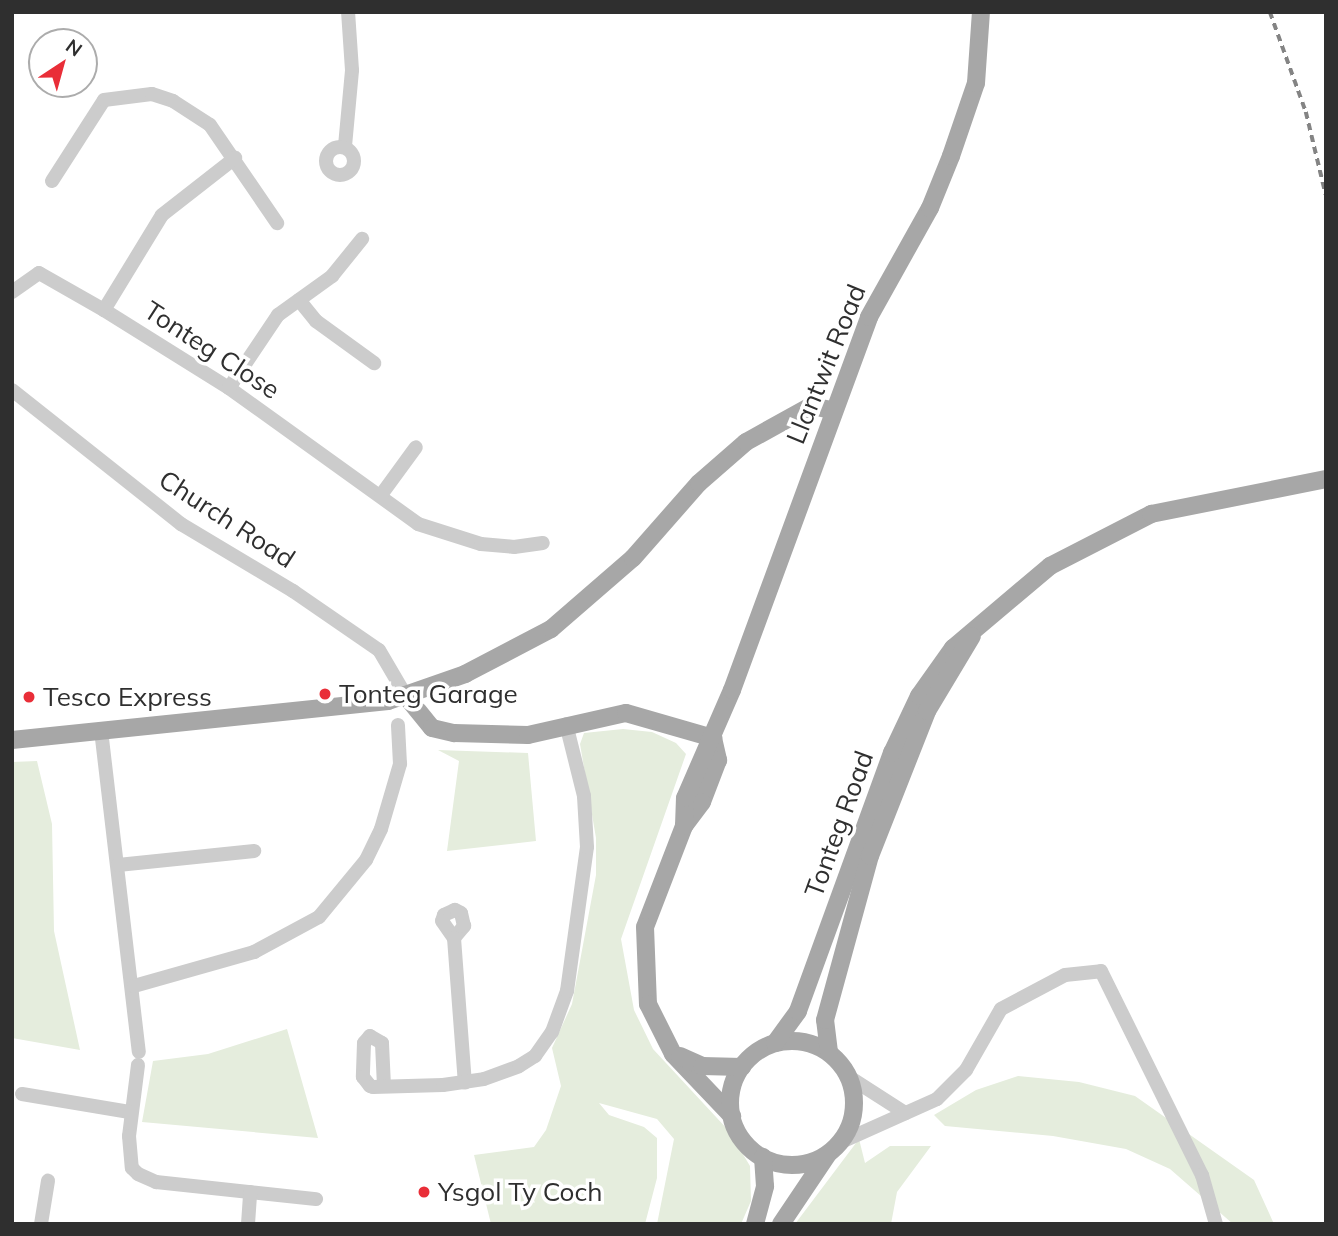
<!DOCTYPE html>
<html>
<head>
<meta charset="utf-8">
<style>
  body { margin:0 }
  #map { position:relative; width:1338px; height:1236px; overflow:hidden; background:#fff; font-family:Mulish,sans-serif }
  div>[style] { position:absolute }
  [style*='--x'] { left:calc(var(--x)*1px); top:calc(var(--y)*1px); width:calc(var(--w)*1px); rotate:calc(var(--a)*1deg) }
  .green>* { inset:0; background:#e5eddd }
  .minor>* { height:14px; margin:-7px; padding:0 7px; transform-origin:7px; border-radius:7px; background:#ccc }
  .minor>.ring { margin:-7px; padding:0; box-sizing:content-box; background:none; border:14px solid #ccc; border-radius:50% }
  .major>* { height:18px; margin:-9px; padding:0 9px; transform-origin:9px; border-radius:9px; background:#a7a7a7 }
  .major>.ring { margin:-9px; padding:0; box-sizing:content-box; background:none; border:18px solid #a7a7a7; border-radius:50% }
  .rail>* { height:3.5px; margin-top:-1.75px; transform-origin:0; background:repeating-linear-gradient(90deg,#848484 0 7px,transparent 0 12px) }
  .dots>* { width:19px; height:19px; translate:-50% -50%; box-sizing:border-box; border:4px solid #fff; border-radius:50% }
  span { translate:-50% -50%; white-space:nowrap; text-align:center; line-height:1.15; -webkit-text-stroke:7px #fff; paint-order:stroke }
  .street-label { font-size:26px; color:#2f2f2f }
  .poi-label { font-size:26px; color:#2f2f2f }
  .left { translate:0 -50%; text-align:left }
  .frame { position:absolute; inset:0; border:14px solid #2f2f2f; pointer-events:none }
  .north { position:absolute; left:28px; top:28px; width:70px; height:70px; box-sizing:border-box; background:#fff; border:2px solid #acacac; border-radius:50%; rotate:36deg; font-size:19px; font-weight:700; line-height:28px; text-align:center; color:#2f2f2f }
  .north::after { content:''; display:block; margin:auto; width:24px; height:32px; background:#e92e38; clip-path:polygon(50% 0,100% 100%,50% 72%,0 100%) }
</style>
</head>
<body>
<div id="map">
  <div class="green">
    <div style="clip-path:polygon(623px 729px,652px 732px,676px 743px,686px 754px,621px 939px,634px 1010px,653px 1049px,729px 1131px,750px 1166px,751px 1201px,741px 1224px,657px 1224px,674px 1139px,657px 1119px,599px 1103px,609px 1115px,644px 1127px,657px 1138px,657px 1178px,645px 1224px,491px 1224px,474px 1155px,534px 1147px,546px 1130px,561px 1086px,552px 1048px,572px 1004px,596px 875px,596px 838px,580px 744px,584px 733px)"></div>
    <div style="clip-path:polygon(438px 750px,528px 753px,536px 841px,447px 851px,459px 761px)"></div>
    <div style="clip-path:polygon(37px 761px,52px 824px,54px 931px,80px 1050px,12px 1038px,12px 762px)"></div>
    <div style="clip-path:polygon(287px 1029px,318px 1138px,142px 1122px,153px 1061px,208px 1054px)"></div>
    <div style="clip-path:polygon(1018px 1076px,1079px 1082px,1135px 1096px,1254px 1180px,1274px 1224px,1233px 1224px,1170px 1169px,1126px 1149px,1053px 1136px,945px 1126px,934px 1115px,976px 1090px)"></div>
    <div style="clip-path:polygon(859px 1139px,865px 1163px,890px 1146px,931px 1146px,897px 1192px,891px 1224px,795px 1224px)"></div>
  </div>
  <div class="minor">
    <div style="--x:345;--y:146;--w:76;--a:-84.7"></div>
    <div style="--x:352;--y:70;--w:58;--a:-93.9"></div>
    <div class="ring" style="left:326px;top:147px;width:14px;height:14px"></div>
    <div style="--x:52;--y:181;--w:96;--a:-57.3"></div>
    <div style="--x:104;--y:100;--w:48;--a:-7.1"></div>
    <div style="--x:152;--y:94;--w:22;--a:18"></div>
    <div style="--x:173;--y:101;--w:44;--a:33"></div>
    <div style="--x:210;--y:125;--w:119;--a:55.6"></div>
    <div style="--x:12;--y:292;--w:33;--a:-35"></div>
    <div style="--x:39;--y:273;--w:75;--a:29.6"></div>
    <div style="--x:104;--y:310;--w:147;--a:32"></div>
    <div style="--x:229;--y:388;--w:233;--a:35.7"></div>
    <div style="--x:418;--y:524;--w:66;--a:17.6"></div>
    <div style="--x:481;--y:544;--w:33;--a:5"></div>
    <div style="--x:514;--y:547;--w:29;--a:-8"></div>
    <div style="--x:299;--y:300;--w:27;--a:51"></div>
    <div style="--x:316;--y:321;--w:72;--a:35.9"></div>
    <div style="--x:104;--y:310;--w:111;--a:-58.6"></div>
    <div style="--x:162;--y:215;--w:93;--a:-38"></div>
    <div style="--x:229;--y:388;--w:88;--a:-56.1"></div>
    <div style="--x:278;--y:315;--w:67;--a:-35.8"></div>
    <div style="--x:332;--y:276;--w:48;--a:-51"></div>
    <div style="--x:12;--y:390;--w:216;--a:38.4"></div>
    <div style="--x:181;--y:524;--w:131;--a:30.9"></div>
    <div style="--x:293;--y:591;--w:104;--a:34.5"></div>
    <div style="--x:379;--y:650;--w:53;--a:59.6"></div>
    <div style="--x:381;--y:495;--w:59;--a:-53.9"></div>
    <div style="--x:101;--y:730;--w:324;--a:83.3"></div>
    <div style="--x:118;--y:865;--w:137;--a:-5.9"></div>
    <div style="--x:454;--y:938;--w:16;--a:-50"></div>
    <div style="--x:464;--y:926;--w:13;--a:-103"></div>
    <div style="--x:461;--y:913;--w:7;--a:-153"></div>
    <div style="--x:455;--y:910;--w:12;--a:156"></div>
    <div style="--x:444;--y:915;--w:6;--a:108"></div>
    <div style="--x:442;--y:921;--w:21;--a:55"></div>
    <div style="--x:454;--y:938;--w:145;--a:85.7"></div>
    <div style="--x:134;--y:986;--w:125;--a:-15.8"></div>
    <div style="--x:254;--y:952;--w:74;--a:-28.3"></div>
    <div style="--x:319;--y:917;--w:74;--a:-50.5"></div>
    <div style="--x:366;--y:860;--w:34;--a:-64"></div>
    <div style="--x:381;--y:829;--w:68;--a:-73.7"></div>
    <div style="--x:400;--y:764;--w:39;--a:-93"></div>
    <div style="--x:138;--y:1065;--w:72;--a:97.2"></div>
    <div style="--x:129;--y:1136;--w:32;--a:85"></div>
    <div style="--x:132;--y:1168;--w:8;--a:45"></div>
    <div style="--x:138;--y:1174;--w:20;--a:24"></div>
    <div style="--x:156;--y:1182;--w:161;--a:6.1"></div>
    <div style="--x:849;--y:1077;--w:67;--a:32.7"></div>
    <div style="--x:384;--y:1086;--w:43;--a:-92.7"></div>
    <div style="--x:382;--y:1043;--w:14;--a:-150"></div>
    <div style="--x:370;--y:1036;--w:9;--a:131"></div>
    <div style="--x:364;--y:1043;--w:34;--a:92"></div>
    <div style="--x:363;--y:1077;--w:11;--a:52"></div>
    <div style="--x:370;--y:1086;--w:3;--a:18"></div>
    <div style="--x:373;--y:1087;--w:70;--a:-1.6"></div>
    <div style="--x:443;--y:1085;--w:41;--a:-8.3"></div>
    <div style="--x:484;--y:1079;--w:37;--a:-20"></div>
    <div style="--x:519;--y:1066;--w:19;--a:-32"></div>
    <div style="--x:535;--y:1056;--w:29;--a:-55"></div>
    <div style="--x:552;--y:1032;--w:44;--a:-69.9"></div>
    <div style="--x:567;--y:991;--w:145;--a:-82.1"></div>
    <div style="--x:587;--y:847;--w:51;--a:-93.4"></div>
    <div style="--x:584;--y:796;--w:74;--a:-104"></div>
    <div style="--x:22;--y:1094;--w:109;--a:9.5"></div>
    <div style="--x:841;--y:1142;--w:105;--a:-24.1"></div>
    <div style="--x:937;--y:1099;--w:41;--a:-45"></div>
    <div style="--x:966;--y:1070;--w:70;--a:-60.2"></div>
    <div style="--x:1001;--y:1009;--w:72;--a:-28"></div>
    <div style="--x:1065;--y:975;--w:36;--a:-6"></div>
    <div style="--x:1101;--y:971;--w:228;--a:63.7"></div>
    <div style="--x:1202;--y:1175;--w:51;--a:74.1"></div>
    <div style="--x:41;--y:1224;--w:44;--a:-80.8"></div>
    <div style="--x:248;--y:1224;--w:32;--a:-86"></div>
  </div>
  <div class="major">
    <div style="--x:406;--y:696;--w:41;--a:50.9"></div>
    <div style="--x:432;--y:728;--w:23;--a:13"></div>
    <div style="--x:454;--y:733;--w:74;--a:1.5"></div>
    <div style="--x:528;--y:735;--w:100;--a:-12.7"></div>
    <div style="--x:626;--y:713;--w:91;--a:16"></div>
    <div style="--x:713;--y:738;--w:23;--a:77"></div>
    <div style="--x:718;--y:760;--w:45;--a:110.9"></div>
    <div style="--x:702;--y:802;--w:30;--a:127"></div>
    <div style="--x:684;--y:826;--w:108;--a:111.1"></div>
    <div style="--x:645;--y:927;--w:77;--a:87.8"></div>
    <div style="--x:648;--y:1004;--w:56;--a:63.4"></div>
    <div style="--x:673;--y:1054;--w:86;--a:46.4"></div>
    <div style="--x:12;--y:740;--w:378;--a:-5.9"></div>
    <div style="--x:388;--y:701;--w:82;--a:-19.3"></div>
    <div style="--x:465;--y:674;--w:97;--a:-27.6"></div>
    <div style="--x:551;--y:629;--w:108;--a:-40.9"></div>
    <div style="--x:633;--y:558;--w:100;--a:-48.7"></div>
    <div style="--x:699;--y:483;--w:62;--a:-41.1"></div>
    <div style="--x:746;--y:442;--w:74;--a:-29"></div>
    <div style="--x:811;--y:406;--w:21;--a:11"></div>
    <div style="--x:684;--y:826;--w:28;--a:-88"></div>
    <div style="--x:685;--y:798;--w:118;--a:-66.5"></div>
    <div style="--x:732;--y:690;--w:397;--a:-69.8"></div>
    <div style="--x:869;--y:317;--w:125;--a:-60.8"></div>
    <div style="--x:930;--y:208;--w:56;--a:-68"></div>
    <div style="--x:951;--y:156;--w:77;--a:-71.1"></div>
    <div style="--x:976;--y:83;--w:71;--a:-86"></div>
    <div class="ring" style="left:730px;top:1041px;width:106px;height:106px"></div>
    <div style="--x:775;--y:1043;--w:39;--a:-54"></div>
    <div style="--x:798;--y:1011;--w:275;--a:-70"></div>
    <div style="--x:892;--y:753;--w:63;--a:-64.7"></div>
    <div style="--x:919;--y:696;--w:59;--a:-54.7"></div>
    <div style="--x:953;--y:648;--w:127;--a:-40.2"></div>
    <div style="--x:1050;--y:566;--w:114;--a:-27.2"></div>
    <div style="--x:1151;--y:514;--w:178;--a:-11.3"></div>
    <div style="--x:829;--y:1052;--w:32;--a:-97"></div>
    <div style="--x:825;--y:1020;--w:170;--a:-74.7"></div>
    <div style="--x:870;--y:856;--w:156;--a:-68.5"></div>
    <div style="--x:927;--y:711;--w:87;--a:-59"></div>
    <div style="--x:680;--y:1056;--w:24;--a:24"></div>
    <div style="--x:702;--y:1066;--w:40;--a:1.4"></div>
    <div style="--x:755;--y:1224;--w:39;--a:-75"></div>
    <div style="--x:765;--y:1186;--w:29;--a:-94"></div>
    <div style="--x:781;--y:1224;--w:84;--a:-56.1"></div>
  </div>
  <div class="rail">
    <div style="--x:1270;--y:12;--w:106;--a:70.2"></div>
    <div style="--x:1306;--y:112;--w:85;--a:76.5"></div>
  </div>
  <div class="dots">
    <div style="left:325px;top:694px;background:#e92e38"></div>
    <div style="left:29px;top:697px;background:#e92e38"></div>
    <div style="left:424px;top:1192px;background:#e92e38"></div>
  </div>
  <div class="street-label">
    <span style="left:212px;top:350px;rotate:33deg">Tonteg Close</span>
    <span style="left:826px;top:364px;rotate:-68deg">Llantwit Road</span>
    <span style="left:227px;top:519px;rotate:33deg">Church Road</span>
    <span style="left:839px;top:824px;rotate:-70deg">Tonteg Road</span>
  </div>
  <div class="poi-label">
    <span class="left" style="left:339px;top:694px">Tonteg Garage</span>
    <span class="left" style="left:43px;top:697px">Tesco Express</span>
    <span class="left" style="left:438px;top:1192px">Ysgol Ty Coch</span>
  </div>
  <div class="frame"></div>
  <div class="north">N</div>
</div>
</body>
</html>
